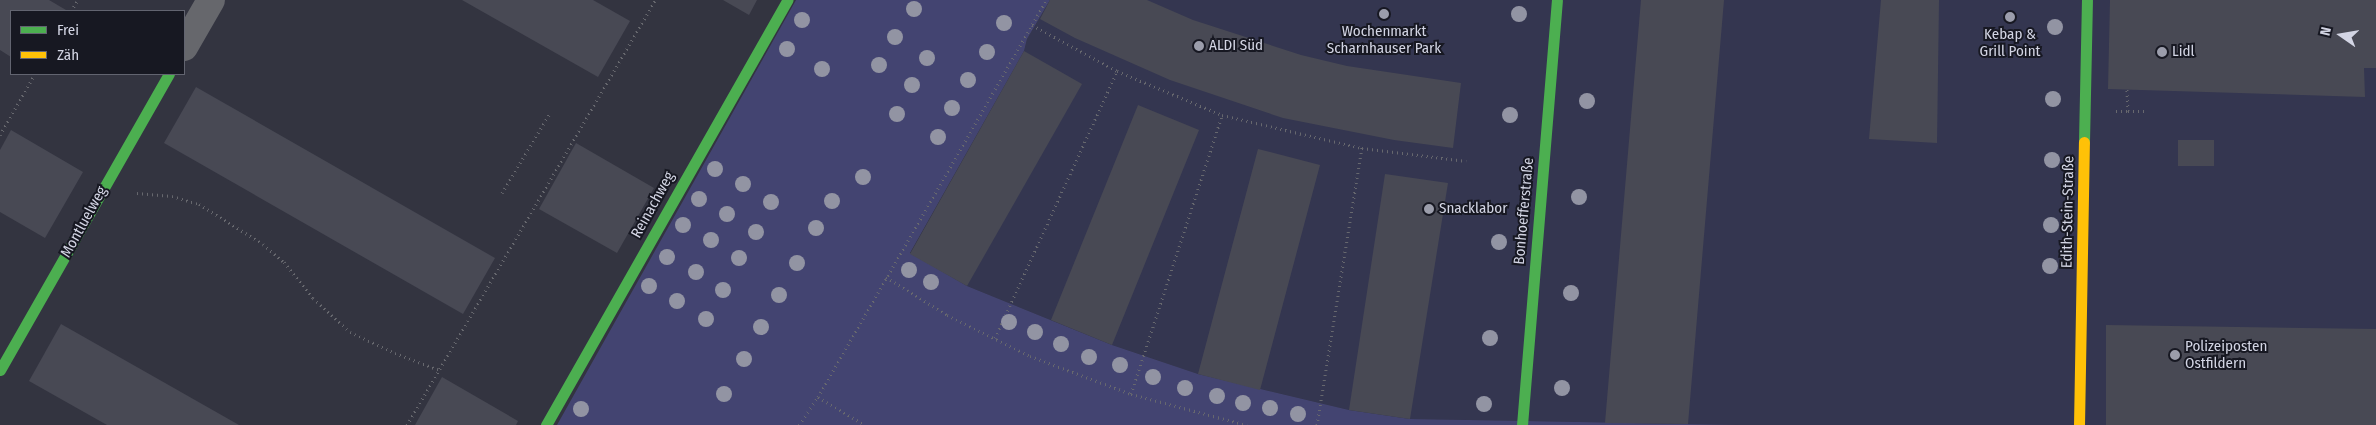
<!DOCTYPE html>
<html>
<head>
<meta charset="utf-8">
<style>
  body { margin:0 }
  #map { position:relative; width:2376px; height:425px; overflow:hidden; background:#333440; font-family:"Fira Sans Condensed",sans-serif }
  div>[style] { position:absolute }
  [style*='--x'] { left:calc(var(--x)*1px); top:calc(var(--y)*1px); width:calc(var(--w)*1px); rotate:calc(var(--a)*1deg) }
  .built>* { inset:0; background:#343650 }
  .green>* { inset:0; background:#434471 }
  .building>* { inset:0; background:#484954 }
  .path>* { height:3px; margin-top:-1.5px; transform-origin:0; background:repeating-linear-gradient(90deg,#67686e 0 1px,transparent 0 5px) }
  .street>* { height:28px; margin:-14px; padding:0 14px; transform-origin:14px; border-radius:14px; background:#66676c }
  .fast>* { height:11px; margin:-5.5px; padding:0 5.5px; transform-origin:5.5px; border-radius:5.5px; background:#4caf50 }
  .slow>* { height:11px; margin:-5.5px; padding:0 5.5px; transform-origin:5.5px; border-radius:5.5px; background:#ffc107 }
  .trees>* { width:16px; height:16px; margin:-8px; border-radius:50%; background:#9294a3 }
  .dots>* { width:14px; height:14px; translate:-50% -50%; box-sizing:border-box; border:2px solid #171822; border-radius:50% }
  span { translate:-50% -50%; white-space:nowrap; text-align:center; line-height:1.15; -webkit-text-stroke:4px #171822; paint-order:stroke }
  .poi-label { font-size:15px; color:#d3d5e4 }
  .left { translate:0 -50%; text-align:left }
  .street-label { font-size:15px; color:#d3d5e4 }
  .legend { position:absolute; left:10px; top:10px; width:175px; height:65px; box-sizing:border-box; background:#171822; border:1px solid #626470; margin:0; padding:6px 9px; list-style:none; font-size:15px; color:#d3d5e4 }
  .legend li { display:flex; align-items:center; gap:10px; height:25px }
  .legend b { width:25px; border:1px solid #626470 }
  .north { position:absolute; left:2316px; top:10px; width:50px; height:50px; -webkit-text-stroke:4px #171822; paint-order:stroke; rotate:283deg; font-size:14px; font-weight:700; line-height:20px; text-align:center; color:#d3d5e4 }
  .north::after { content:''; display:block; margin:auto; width:18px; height:22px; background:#d3d5e4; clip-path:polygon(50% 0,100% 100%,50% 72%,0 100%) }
</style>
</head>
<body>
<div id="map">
  <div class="built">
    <div style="clip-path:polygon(1050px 0,2376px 0,2376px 425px,1740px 425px,1410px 419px,1349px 410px,1198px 374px,1112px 345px,967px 286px,910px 254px,1024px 51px,1027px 39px)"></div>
  </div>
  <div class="green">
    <div style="clip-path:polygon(796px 0,1050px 0,1027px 39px,1024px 51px,910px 253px,967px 286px,1112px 345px,1198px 374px,1349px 410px,1410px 419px,1740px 425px,557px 425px)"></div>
  </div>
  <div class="building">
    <div style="clip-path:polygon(0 0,49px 0,66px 10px,11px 11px,11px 57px,0 50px)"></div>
    <div style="clip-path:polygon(462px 0,593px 0,630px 21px,598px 77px)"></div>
    <div style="clip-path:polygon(723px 0,757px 0,749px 15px)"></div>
    <div style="clip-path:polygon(1050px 0,1147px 0,1193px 20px,1301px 55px,1347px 66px,1461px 83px,1453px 148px,1394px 140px,1283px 118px,1170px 80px,1075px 38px,1040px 19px)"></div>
    <div style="clip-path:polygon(1641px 0,1724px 0,1688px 424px,1605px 423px)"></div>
    <div style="clip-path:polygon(1881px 0,1939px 0,1937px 143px,1869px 139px)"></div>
    <div style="clip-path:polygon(2110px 0,2376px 0,2376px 68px,2364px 68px,2365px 97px,2108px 89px)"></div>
    <div style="clip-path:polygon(1024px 51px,1082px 84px,967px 286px,910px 254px)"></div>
    <div style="clip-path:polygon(196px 87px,495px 258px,463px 314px,164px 143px)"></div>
    <div style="clip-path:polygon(1138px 105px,1199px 130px,1112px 345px,1051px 320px)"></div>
    <div style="clip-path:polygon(11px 130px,83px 172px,45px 238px,0 212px,0 150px)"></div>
    <div style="clip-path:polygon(2178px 140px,2214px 140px,2214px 166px,2178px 166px)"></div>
    <div style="clip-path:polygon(576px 143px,654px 188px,617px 253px,539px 209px)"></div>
    <div style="clip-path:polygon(1258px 149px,1320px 165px,1260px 390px,1198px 374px)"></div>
    <div style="clip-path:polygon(1385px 174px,1448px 183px,1410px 419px,1349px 410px)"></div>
    <div style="clip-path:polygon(61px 324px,158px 379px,239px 425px,107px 425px,29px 381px)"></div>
    <div style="clip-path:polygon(2106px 325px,2376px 329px,2376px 425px,2106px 425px)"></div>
    <div style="clip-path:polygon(442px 377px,518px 421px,516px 425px,415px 425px)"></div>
  </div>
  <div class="path">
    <div style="--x:71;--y:11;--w:13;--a:-58"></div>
    <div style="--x:1032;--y:25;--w:97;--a:28.4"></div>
    <div style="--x:1117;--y:71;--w:114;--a:22.7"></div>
    <div style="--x:1222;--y:115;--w:144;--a:13.3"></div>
    <div style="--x:1362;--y:148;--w:105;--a:7.1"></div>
    <div style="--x:2116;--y:111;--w:12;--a:0"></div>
    <div style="--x:2128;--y:111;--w:22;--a:-93"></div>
    <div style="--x:2128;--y:111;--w:20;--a:0"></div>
    <div style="--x:0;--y:135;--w:70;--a:-60.2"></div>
    <div style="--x:137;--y:193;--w:35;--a:5"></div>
    <div style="--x:172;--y:196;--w:28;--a:17"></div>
    <div style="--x:199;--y:204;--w:75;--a:32"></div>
    <div style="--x:263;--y:244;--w:28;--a:41"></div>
    <div style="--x:284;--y:262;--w:46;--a:51.1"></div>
    <div style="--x:313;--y:298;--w:50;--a:42.6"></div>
    <div style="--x:350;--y:332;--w:50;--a:25"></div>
    <div style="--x:395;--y:353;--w:47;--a:21.1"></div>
    <div style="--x:502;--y:193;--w:93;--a:-59"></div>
    <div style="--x:886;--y:277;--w:72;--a:31.9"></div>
    <div style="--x:947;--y:315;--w:93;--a:26.3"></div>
    <div style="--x:1030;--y:356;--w:108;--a:20.6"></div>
    <div style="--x:1131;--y:394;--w:120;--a:15"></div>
    <div style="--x:995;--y:338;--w:294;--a:-65.4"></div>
    <div style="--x:1131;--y:394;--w:293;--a:-71.9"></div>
    <div style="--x:818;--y:397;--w:55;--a:30.8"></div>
    <div style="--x:407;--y:425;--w:492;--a:-59.7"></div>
    <div style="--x:799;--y:425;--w:34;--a:-56"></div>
    <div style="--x:818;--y:397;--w:458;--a:-60.1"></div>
    <div style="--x:1317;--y:425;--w:281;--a:-80.8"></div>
  </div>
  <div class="street">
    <div style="--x:184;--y:47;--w:54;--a:-60.1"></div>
  </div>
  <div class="fast">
    <div style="--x:2084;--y:142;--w:142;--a:-88.8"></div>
    <div style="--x:0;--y:370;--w:341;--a:-60.3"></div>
    <div style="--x:546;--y:425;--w:489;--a:-60.4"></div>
    <div style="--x:1522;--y:425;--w:426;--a:-85.3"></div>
  </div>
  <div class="slow">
    <div style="--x:2079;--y:425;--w:283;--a:-89"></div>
  </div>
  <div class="trees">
    <div style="left:914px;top:9px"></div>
    <div style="left:1519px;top:14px"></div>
    <div style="left:802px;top:20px"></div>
    <div style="left:1004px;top:23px"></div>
    <div style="left:2055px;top:27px"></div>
    <div style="left:895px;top:37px"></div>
    <div style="left:787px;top:49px"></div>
    <div style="left:987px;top:52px"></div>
    <div style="left:927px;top:58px"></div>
    <div style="left:879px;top:65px"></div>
    <div style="left:822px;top:69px"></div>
    <div style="left:968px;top:80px"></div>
    <div style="left:912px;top:85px"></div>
    <div style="left:2053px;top:99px"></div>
    <div style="left:1587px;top:101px"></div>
    <div style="left:952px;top:108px"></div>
    <div style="left:897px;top:114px"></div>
    <div style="left:1510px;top:115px"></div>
    <div style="left:938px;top:137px"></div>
    <div style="left:2052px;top:160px"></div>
    <div style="left:715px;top:169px"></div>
    <div style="left:863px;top:177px"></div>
    <div style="left:743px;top:184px"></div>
    <div style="left:1579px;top:197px"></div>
    <div style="left:699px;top:199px"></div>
    <div style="left:832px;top:201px"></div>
    <div style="left:771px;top:202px"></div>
    <div style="left:727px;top:214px"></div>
    <div style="left:683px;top:225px"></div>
    <div style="left:2051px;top:225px"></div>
    <div style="left:816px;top:228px"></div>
    <div style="left:756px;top:232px"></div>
    <div style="left:711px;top:240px"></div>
    <div style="left:1499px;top:242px"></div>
    <div style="left:667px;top:257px"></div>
    <div style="left:739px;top:258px"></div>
    <div style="left:797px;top:263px"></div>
    <div style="left:2050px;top:266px"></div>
    <div style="left:909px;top:270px"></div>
    <div style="left:696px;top:272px"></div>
    <div style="left:931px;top:282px"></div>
    <div style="left:649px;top:286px"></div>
    <div style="left:723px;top:290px"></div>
    <div style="left:1571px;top:293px"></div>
    <div style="left:779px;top:295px"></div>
    <div style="left:677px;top:301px"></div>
    <div style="left:706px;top:319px"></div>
    <div style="left:1009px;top:322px"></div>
    <div style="left:761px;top:327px"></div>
    <div style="left:1035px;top:332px"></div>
    <div style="left:1490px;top:338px"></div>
    <div style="left:1061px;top:344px"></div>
    <div style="left:1089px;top:357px"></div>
    <div style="left:744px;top:359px"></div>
    <div style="left:1120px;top:365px"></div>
    <div style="left:1153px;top:377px"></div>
    <div style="left:1185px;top:388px"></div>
    <div style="left:1562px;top:388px"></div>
    <div style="left:724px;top:394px"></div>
    <div style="left:1217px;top:396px"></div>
    <div style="left:1243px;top:403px"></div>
    <div style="left:1484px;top:404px"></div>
    <div style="left:1270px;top:408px"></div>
    <div style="left:581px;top:409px"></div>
    <div style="left:1298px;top:414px"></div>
  </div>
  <div class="dots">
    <div style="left:1384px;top:14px;background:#9b9dab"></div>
    <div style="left:2010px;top:17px;background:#9b9dab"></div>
    <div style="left:1199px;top:46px;background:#9b9dab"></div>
    <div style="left:2162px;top:52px;background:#9b9dab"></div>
    <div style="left:1429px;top:209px;background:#9b9dab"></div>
    <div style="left:2175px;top:355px;background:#9b9dab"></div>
  </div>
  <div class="poi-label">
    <span style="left:1384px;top:40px">Wochenmarkt<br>Scharnhauser Park</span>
    <span style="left:2010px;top:43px">Kebap &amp;<br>Grill Point</span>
    <span class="left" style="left:1209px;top:46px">ALDI Süd</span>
    <span class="left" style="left:2172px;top:52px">Lidl</span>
    <span class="left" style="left:1439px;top:209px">Snacklabor</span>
    <span class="left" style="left:2185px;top:355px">Polizeiposten<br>Ostfildern</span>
  </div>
  <div class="street-label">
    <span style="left:653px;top:205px;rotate:-61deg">Reinachweg</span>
    <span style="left:1524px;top:211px;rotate:-85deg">Bonhoefferstraße</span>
    <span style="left:2068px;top:212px;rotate:-89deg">Edith-Stein-Straße</span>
    <span style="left:84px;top:222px;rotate:-61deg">Montluelweg</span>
  </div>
  <ul class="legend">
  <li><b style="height:6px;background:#4caf50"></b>Frei</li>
  <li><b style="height:6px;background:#ffc107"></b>Zäh</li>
  </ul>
  <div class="north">N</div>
</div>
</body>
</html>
